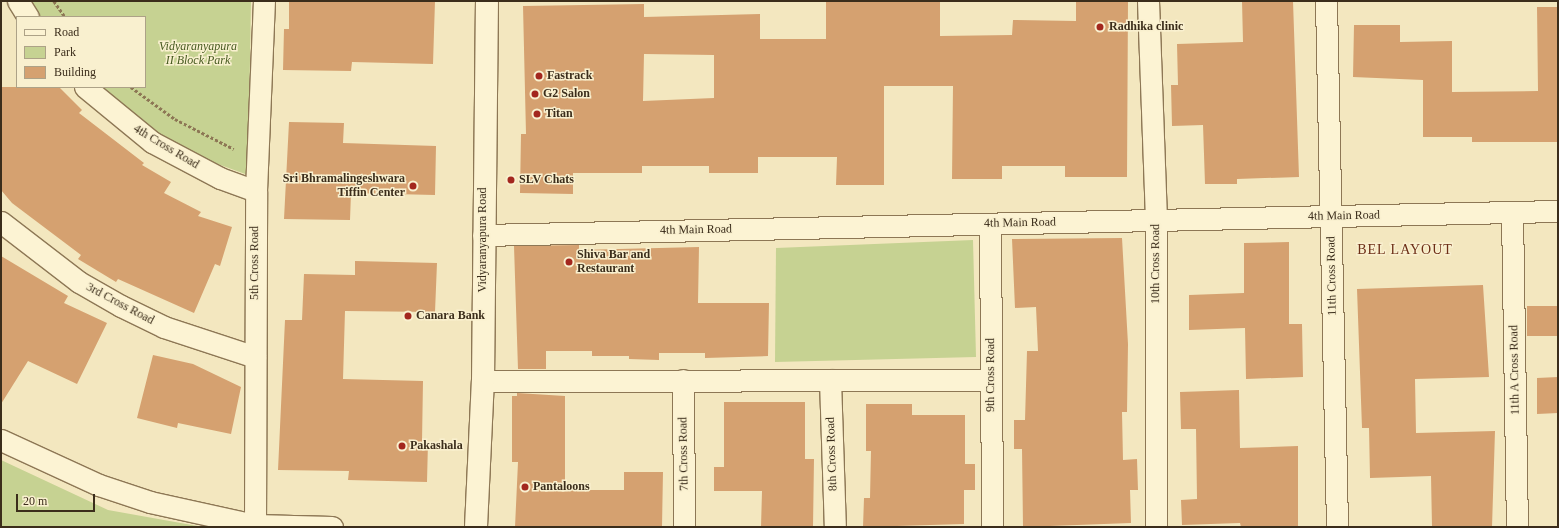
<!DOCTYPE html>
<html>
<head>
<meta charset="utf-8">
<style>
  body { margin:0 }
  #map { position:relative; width:1559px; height:528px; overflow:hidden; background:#f3e7bf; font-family:"Times New Roman",serif }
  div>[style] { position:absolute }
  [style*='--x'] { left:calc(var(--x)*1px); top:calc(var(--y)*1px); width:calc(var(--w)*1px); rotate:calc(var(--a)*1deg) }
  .green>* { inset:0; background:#c6d292 }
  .building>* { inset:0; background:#d5a170 }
  .path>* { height:2.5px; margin-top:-1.25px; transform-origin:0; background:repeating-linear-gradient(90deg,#8d7755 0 3px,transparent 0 5px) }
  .roads { filter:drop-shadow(1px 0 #8d7755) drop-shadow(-1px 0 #8d7755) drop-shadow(0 1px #8d7755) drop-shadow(0 -1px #8d7755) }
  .minor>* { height:21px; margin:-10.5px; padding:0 10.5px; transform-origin:10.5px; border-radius:10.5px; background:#fcf3d3 }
  .secondary>* { height:22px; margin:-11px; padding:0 11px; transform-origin:11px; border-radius:11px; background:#fcf3d3 }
  .dots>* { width:11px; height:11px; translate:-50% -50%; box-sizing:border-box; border:2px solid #f9f0cf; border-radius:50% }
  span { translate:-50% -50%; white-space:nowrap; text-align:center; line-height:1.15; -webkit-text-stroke:3px #f9f0cf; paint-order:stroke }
  .poi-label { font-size:12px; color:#3b2d1b; font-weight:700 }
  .left { translate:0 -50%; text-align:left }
  .right { translate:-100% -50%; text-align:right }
  .park-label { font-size:12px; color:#475a20; font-style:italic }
  .street-label { font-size:12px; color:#3b2d1b }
  .quarter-label { font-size:14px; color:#6c2e16; letter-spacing:1px }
  .frame { position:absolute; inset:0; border:2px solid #3b2d1b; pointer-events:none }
  .legend { position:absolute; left:16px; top:16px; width:130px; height:72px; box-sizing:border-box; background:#f9f0cf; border:1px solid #ada287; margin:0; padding:5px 7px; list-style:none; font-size:12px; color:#3b2d1b }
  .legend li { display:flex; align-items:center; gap:8px; height:20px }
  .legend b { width:20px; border:1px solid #ada287 }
  .scale { position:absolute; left:16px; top:494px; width:79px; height:18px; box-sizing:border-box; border:2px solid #3b2d1b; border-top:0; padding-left:5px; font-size:12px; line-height:14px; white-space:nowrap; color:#3b2d1b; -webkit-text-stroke:3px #f9f0cf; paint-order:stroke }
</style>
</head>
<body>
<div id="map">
  <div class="green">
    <div style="clip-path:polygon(27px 1px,251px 1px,248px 175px,215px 163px,153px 132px,96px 87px,145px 87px,145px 17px,37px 17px)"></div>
    <div style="clip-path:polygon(973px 240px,976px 357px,775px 362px,776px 248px)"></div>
    <div style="clip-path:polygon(1px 460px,108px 510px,203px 527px,1px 527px)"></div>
  </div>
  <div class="building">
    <div style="clip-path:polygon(289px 1px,435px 1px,433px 64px,352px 62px,351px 71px,283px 70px,284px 29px,289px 29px)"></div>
    <div style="clip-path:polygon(evenodd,826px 1px,940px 1px,940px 36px,1012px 35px,1013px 20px,1076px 21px,1076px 1px,1128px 1px,1127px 177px,1065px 177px,1065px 166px,1002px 166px,1002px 179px,952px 179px,953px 86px,884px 86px,884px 185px,836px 185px,837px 157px,758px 157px,758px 173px,709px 173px,709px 166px,642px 166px,642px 173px,573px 173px,573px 194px,520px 193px,521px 134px,526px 134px,523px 6px,644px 4px,644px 17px,760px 14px,760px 39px,826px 39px,826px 1px,644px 54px,714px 55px,714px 98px,643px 101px,644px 54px)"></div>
    <div style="clip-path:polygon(1242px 1px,1293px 1px,1299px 177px,1237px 179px,1237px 184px,1205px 184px,1203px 125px,1172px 126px,1171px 85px,1178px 85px,1177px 44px,1243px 42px)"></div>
    <div style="clip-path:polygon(1537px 7px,1558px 7px,1558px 142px,1472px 142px,1472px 137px,1423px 137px,1423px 80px,1353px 77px,1354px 25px,1400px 25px,1400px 42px,1452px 41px,1452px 92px,1538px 91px)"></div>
    <div style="clip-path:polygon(1px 87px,59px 87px,82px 110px,79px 113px,144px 163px,142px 165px,171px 182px,164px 193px,201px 212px,198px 216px,232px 227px,220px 266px,215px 264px,194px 313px,118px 279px,116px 282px,78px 259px,81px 255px,12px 203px,1px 190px)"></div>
    <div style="clip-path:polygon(289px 122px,344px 123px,343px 143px,436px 146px,435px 195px,351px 193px,350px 220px,284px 219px)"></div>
    <div style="clip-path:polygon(1122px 238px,1128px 344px,1127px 412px,1122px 412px,1123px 460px,1137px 459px,1138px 490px,1130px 490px,1131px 523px,1023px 527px,1022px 449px,1014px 449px,1014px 420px,1025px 420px,1027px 351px,1038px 351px,1036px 307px,1015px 308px,1012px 239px)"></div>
    <div style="clip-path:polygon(1289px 242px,1289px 324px,1302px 324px,1303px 377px,1246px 379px,1245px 328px,1189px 330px,1189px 295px,1244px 293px,1244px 243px)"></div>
    <div style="clip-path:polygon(579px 245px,579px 250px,699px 247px,698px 303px,769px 303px,768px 356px,705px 358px,705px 353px,659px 353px,659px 360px,629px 359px,629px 356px,592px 356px,592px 351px,546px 351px,546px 369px,518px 369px,514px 246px)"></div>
    <div style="clip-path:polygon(1px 256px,68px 296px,64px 303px,107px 323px,77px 384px,28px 361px,1px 404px)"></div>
    <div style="clip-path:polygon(355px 261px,437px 263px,435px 312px,345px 311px,343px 379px,423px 381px,422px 442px,428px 442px,427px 482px,348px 480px,349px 471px,278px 470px,285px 320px,302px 320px,304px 274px,355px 275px)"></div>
    <div style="clip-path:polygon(1483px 285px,1489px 377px,1415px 379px,1416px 433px,1495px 431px,1492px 527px,1432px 527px,1431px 476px,1370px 478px,1369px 428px,1362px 428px,1357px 289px)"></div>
    <div style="clip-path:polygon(1527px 306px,1558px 306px,1558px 336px,1527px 336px)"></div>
    <div style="clip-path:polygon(153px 355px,193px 364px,241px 387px,231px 434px,178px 423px,177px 428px,137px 418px)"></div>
    <div style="clip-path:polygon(1558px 377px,1558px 413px,1537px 414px,1537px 378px)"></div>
    <div style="clip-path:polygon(1239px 390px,1240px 448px,1298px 446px,1298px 527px,1241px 527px,1240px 523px,1182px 525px,1181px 500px,1197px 499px,1196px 429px,1181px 429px,1180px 392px)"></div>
    <div style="clip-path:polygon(517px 393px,565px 396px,565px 490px,624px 490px,624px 472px,663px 472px,662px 527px,515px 527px,518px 462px,512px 462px,512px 396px,517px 396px)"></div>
    <div style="clip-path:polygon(724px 402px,805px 402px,805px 459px,814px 459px,813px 527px,761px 527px,762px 491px,714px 491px,714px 467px,724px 467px)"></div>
    <div style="clip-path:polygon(866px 404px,912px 404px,912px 415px,965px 415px,965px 464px,975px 464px,975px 490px,964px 490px,964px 524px,863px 527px,864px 498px,870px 498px,871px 451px,866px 451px)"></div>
  </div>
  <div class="path">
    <div style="--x:54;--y:1;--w:19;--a:55"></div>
    <div style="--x:131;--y:87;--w:54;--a:36"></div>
    <div style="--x:175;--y:119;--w:66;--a:27"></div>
  </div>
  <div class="roads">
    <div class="minor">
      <div style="--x:18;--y:1;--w:19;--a:58"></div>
      <div style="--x:1148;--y:1;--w:219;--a:87.9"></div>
      <div style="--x:1156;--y:220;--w:307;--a:90"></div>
      <div style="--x:1326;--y:1;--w:526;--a:88.8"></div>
      <div style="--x:85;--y:87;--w:87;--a:39.4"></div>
      <div style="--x:152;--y:142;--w:77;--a:27.9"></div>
      <div style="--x:220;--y:178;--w:38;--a:20"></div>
      <div style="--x:1512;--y:212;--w:315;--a:89.1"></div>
      <div style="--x:1;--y:222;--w:98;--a:37.6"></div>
      <div style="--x:79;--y:282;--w:48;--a:29.7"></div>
      <div style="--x:121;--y:306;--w:48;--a:26"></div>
      <div style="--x:164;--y:327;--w:96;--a:18.2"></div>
      <div style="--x:990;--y:224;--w:303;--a:89.6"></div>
      <div style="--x:483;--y:235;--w:1075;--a:-1.28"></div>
      <div style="--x:683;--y:380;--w:147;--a:89.6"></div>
      <div style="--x:830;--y:380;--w:147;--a:88.1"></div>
      <div style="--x:483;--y:381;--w:508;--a:-0.11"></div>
      <div style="--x:1;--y:440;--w:108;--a:24.7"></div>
      <div style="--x:99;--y:485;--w:54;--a:18.4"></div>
      <div style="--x:150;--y:502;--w:107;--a:12.4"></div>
      <div style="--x:255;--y:525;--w:77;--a:1.5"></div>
      <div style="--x:255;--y:525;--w:334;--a:-89.8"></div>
      <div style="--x:256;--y:191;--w:190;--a:-87.6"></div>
    </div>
    <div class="secondary">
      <div style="--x:476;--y:527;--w:146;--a:-87.3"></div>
      <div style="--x:483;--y:381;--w:380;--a:-89.4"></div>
    </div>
  </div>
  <div class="dots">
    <div style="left:1100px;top:27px;background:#a3271e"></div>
    <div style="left:539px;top:76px;background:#a3271e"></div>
    <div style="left:535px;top:94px;background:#a3271e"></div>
    <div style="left:537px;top:114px;background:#a3271e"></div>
    <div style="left:511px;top:180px;background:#a3271e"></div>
    <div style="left:413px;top:186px;background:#a3271e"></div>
    <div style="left:569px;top:262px;background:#a3271e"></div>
    <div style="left:408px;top:316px;background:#a3271e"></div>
    <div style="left:402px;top:446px;background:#a3271e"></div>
    <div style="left:525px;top:487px;background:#a3271e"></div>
  </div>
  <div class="poi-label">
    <span class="left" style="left:1109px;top:27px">Radhika clinic</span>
    <span class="left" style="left:547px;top:76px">Fastrack</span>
    <span class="left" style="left:543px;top:94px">G2 Salon</span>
    <span class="left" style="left:545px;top:114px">Titan</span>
    <span class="right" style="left:405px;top:186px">Sri Bhramalingeshwara<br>Tiffin Center</span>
    <span class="left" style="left:519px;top:180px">SLV Chats</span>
    <span class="left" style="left:577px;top:262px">Shiva Bar and<br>Restaurant</span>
    <span class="left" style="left:416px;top:316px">Canara Bank</span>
    <span class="left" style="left:410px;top:446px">Pakashala</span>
    <span class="left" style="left:533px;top:487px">Pantaloons</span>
  </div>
  <div class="park-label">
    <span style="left:198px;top:54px">Vidyaranyapura<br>II Block Park</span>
  </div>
  <div class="street-label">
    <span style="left:166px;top:147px;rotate:31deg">4th Cross Road</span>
    <span style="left:1344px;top:216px;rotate:-1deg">4th Main Road</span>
    <span style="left:1020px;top:223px;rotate:-1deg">4th Main Road</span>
    <span style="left:696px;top:230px;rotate:-1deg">4th Main Road</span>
    <span style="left:483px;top:240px;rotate:-90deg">Vidyaranyapura Road</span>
    <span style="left:255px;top:263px;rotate:-90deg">5th Cross Road</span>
    <span style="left:1156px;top:264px;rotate:-90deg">10th Cross Road</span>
    <span style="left:1332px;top:276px;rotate:-91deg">11th Cross Road</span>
    <span style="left:120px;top:304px;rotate:28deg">3rd Cross Road</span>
    <span style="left:1515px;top:370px;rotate:-91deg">11th A Cross Road</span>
    <span style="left:991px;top:375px;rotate:-90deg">9th Cross Road</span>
    <span style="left:684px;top:454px;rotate:-91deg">7th Cross Road</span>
    <span style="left:832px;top:454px;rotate:-92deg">8th Cross Road</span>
  </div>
  <div class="quarter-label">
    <span style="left:1405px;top:250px">BEL LAYOUT</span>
  </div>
  <div class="frame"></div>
  <ul class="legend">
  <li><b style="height:5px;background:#fcf3d3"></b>Road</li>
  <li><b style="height:11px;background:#c6d292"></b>Park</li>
  <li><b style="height:11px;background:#d5a170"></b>Building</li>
  </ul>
  <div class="scale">20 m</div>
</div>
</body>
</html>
